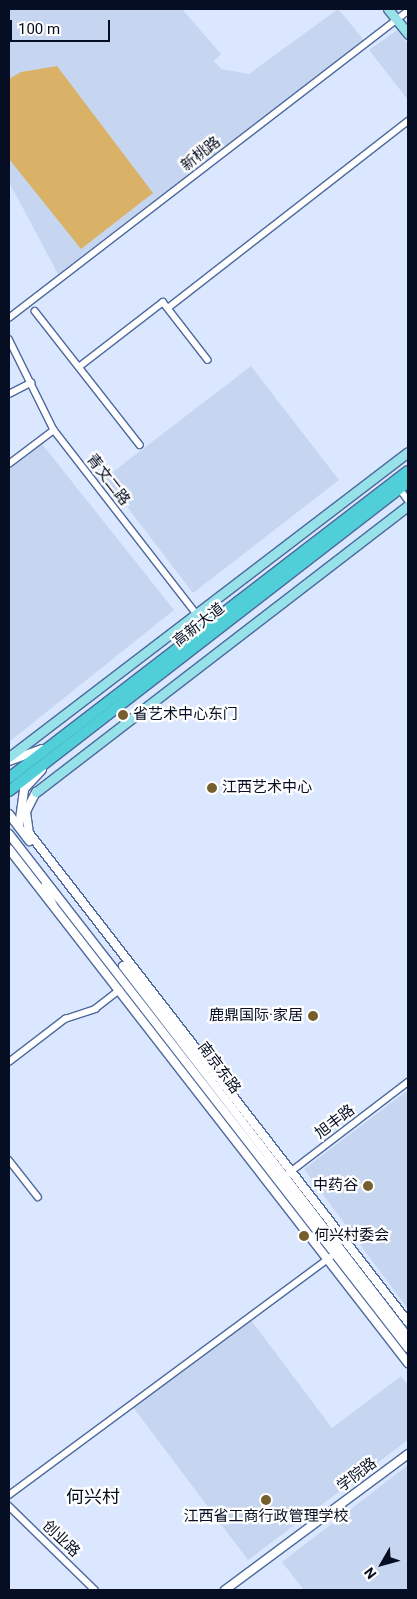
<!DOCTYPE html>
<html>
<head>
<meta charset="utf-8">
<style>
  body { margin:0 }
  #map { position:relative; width:417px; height:1599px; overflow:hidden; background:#dae7ff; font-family:Roboto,"Noto Sans SC",sans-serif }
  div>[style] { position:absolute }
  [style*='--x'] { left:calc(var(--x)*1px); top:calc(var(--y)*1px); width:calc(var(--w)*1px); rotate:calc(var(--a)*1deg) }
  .built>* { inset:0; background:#c7d6f0 }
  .green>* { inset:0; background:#d9b268 }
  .roads { filter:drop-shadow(1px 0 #4d699e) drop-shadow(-1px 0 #4d699e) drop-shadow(0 1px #4d699e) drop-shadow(0 -1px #4d699e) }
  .street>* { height:5.5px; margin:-2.75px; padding:0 2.75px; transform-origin:2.75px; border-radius:2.75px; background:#fff }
  .secondary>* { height:8px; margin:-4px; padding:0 4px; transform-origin:4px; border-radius:4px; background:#fff }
  .primary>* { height:9px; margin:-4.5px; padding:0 4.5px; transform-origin:4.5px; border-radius:4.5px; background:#96e2e8 }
  .highway>* { height:10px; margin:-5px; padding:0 5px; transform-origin:5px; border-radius:5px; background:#50cfd8 }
  .dots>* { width:14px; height:14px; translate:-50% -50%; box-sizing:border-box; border:2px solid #fff; border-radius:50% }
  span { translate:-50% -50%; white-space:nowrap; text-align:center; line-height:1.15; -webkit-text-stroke:4.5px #fff; paint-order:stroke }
  .street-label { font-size:15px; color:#050e22 }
  .poi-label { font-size:15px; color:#050e22 }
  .left { translate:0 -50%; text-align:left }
  .right { translate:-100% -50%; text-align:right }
  .quarter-label { font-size:18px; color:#050e22 }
  .frame { position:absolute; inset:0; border:10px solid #050e22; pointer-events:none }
  .north { position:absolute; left:357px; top:1539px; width:50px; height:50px; -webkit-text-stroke:4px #fff; paint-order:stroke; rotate:232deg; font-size:14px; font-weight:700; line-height:20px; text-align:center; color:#050e22 }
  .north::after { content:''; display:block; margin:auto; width:18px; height:22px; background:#050e22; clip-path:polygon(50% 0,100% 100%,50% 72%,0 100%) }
  .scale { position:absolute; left:10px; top:20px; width:100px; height:22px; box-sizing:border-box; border:2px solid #050e22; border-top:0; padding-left:6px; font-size:15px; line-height:18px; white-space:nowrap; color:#050e22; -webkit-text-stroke:4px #fff; paint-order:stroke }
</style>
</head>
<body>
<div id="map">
  <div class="built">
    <div style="clip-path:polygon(9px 9px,182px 9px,221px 54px,214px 61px,221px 69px,249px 74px,338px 9px,364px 40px,58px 274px,9px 182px)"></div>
    <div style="clip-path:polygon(397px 30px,408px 44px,408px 100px,369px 50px)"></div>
    <div style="clip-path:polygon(251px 366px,339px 480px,193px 593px,105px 478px)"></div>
    <div style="clip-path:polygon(42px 444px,174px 610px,9px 742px,9px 470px)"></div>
    <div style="clip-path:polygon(408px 1090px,408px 1309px,304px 1169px)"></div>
    <div style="clip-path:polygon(250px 1319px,332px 1428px,401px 1376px,408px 1385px,408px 1440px,248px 1560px,133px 1407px)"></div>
    <div style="clip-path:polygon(408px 1465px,408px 1590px,304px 1590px,282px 1562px)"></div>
  </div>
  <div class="green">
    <div style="clip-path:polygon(57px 66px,153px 193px,81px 249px,9px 159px,9px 79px,21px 72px)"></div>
  </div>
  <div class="roads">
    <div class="street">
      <div style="--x:168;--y:308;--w:304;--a:-37.9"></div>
      <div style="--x:35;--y:311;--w:170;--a:51.9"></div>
      <div style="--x:9;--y:318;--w:503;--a:-37.58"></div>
      <div style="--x:9;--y:339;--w:102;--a:63.7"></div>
      <div style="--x:54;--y:430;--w:248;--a:52.2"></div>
      <div style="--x:79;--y:367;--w:106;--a:-37.7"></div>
      <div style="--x:163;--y:302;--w:73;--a:52.2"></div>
      <div style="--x:9;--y:394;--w:25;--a:-27"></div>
      <div style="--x:9;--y:464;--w:56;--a:-37.1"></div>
      <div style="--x:400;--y:489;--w:14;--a:54"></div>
      <div style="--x:45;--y:885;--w:21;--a:65"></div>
      <div style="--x:9;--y:1062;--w:71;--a:-37.5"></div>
      <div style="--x:65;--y:1019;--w:32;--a:-18"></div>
      <div style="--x:95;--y:1009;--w:31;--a:-38"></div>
      <div style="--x:9;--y:1160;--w:47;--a:51.9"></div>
      <div style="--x:289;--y:1173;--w:150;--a:-37.4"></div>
      <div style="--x:9;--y:1495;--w:400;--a:-36.5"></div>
      <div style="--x:9;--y:1506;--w:120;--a:44.3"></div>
    </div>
    <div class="secondary">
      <div style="--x:9;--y:761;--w:35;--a:-20"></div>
      <div style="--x:36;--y:792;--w:22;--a:117"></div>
      <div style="--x:26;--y:812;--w:21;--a:82"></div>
      <div style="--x:29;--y:833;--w:619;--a:52.22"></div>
      <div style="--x:9;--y:814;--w:34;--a:53"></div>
      <div style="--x:19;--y:826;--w:37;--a:-82"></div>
      <div style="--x:24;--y:789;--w:26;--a:-47"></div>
      <div style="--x:9;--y:834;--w:651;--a:52.18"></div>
      <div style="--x:9;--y:849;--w:651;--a:52.18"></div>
      <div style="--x:123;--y:966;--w:468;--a:52.5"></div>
      <div style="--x:225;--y:1590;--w:228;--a:-36.6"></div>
    </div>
    <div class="primary">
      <div style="--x:388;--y:9;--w:32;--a:51"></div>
      <div style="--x:9;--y:757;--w:502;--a:-37.39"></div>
      <div style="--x:36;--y:792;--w:469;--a:-37.6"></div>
    </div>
    <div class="highway">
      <div style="--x:9;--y:778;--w:503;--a:-37.58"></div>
      <div style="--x:9;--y:791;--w:505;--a:-37.76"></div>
    </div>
  </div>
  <div class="dots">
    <div style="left:123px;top:715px;background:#765e2f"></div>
    <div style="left:212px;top:788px;background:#765e2f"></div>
    <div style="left:313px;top:1016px;background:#765e2f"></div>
    <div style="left:368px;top:1186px;background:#765e2f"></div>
    <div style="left:304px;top:1236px;background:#765e2f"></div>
    <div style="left:266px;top:1500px;background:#765e2f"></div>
  </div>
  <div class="street-label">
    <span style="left:201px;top:154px;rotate:-38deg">新桃路</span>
    <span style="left:108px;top:480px;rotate:52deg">青文二路</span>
    <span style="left:199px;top:625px;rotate:-38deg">高新大道</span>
    <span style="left:219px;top:1068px;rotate:53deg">南京东路</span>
    <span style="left:335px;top:1122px;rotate:-37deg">旭丰路</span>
    <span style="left:357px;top:1475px;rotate:-37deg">学院路</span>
    <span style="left:61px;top:1539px;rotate:44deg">创业路</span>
  </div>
  <div class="poi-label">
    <span class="left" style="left:133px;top:715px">省艺术中心东门</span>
    <span class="left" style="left:222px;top:788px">江西艺术中心</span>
    <span class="right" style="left:303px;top:1016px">鹿鼎国际·家居</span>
    <span class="right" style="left:358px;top:1186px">中药谷</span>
    <span class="left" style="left:314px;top:1236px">何兴村委会</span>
    <span style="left:266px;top:1517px">江西省工商行政管理学校</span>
  </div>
  <div class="quarter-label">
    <span style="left:93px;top:1497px">何兴村</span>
  </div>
  <div class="frame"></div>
  <div class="north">N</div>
  <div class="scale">100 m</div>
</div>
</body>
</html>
